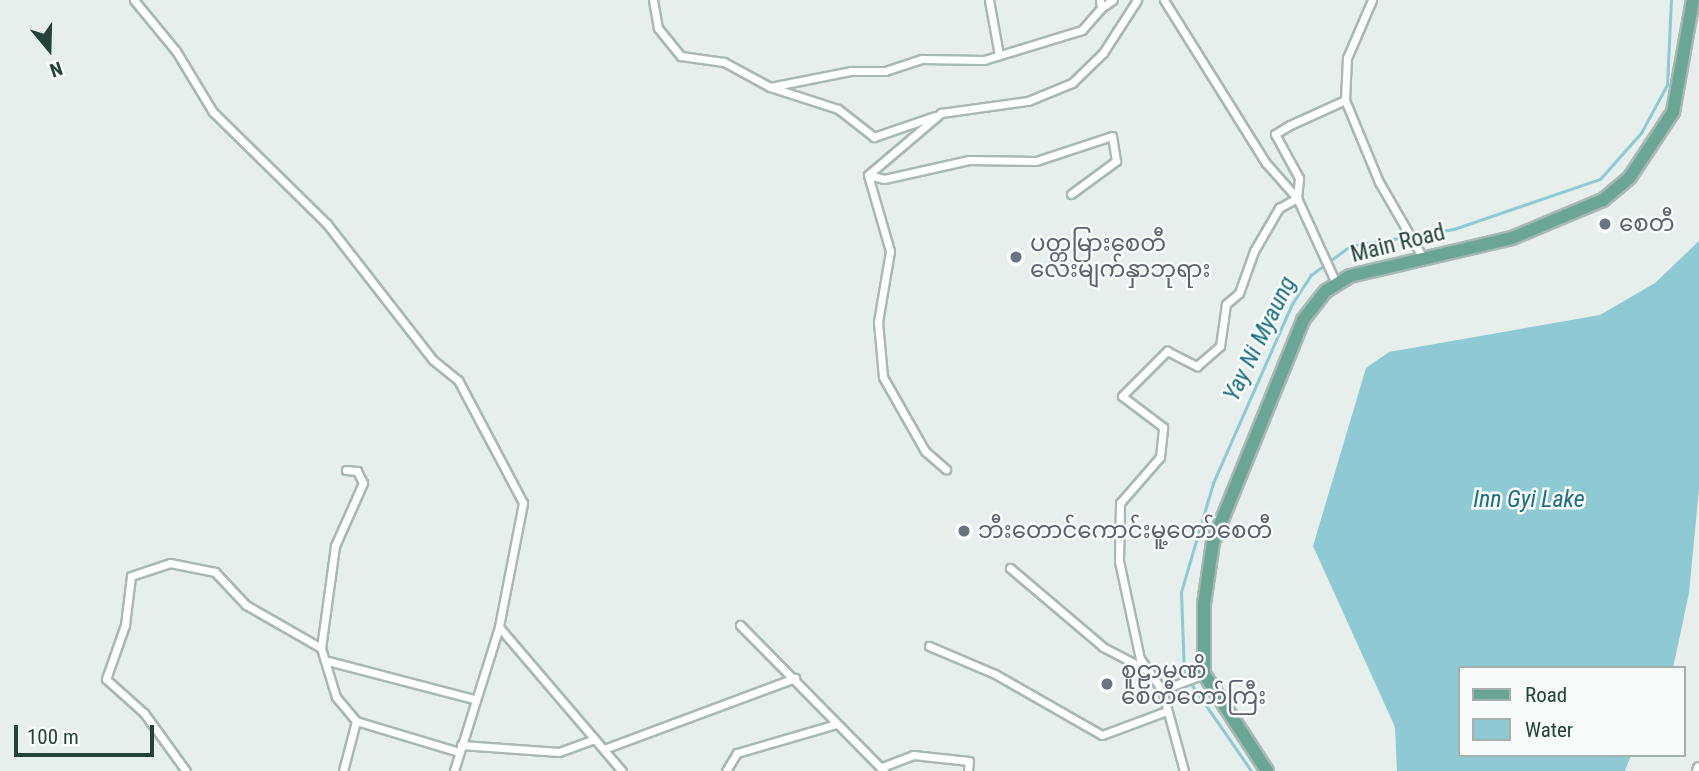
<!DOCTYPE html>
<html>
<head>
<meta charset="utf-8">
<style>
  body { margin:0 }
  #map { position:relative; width:1699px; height:771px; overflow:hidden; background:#e6efeb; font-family:"Roboto Condensed","Noto Sans Myanmar",sans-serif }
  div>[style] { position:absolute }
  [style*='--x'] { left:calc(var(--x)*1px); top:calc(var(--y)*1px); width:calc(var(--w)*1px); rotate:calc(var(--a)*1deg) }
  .water>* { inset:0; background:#8ec9d4 }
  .stream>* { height:2.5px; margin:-1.25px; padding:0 1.25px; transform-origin:1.25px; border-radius:1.25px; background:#8ec9d4 }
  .roads { filter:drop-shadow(2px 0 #a8b8b2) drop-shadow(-2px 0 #a8b8b2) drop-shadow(0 2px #a8b8b2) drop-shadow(0 -2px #a8b8b2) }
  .street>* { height:7px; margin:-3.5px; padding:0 3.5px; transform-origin:3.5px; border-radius:3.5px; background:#fff }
  .secondary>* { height:10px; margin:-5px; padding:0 5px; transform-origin:5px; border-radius:5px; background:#fff }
  .primary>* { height:12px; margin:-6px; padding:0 6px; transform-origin:6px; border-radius:6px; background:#6aa596 }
  .dots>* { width:19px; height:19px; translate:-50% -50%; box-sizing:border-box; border:4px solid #f7fbf9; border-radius:50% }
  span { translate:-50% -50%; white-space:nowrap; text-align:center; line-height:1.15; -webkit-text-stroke:5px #f7fbf9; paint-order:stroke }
  .worship-label { font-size:23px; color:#5b616d }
  .left { translate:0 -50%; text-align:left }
  .street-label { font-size:23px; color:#24423a }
  .water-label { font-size:24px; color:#1c6f80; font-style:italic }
  .legend { position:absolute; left:1458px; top:666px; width:228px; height:91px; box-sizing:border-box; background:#f7fbf9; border:2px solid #a3b1ad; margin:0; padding:9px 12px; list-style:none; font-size:21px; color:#24423a }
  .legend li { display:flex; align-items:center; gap:14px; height:35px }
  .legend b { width:35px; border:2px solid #a3b1ad }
  .north { position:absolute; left:14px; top:14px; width:70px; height:70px; -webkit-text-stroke:5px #f7fbf9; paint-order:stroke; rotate:161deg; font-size:19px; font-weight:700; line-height:28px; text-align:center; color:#24423a }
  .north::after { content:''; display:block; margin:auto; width:24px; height:32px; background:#24423a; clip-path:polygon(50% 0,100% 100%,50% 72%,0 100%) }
  .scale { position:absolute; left:14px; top:725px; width:140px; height:32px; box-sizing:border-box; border:4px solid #24423a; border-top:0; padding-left:9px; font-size:21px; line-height:24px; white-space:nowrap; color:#24423a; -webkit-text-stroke:5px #f7fbf9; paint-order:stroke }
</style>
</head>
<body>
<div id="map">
  <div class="water">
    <div style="clip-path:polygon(1699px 241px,1699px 489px,1689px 593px,1673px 668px,1459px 668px,1459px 755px,1631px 755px,1625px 771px,1397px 771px,1395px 727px,1313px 546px,1366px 368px,1389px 352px,1600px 315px,1655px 283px)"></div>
  </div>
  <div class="stream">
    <div style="--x:1251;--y:771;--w:118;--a:-124.6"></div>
    <div style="--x:1184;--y:674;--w:82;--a:-92.1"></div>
    <div style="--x:1181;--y:592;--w:114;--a:-73.6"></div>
    <div style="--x:1213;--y:483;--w:196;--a:-66.2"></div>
    <div style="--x:1292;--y:304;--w:35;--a:-57"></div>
    <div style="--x:1311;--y:275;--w:49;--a:-36.6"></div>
    <div style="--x:1350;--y:246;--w:105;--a:-9.3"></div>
    <div style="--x:1454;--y:229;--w:154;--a:-18.9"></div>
    <div style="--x:1600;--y:179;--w:62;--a:-48.3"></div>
    <div style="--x:1641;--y:133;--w:55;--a:-61.6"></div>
    <div style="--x:1667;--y:85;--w:85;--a:-87.3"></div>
  </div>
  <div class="roads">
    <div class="street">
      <div style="--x:134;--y:0;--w:66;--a:50.5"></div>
      <div style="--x:176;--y:51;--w:71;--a:58.8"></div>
      <div style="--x:213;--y:112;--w:160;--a:44.5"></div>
      <div style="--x:327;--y:224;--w:172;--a:52.1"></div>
      <div style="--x:433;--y:360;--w:32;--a:39"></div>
      <div style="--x:458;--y:380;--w:139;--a:62.1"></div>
      <div style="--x:523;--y:503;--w:126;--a:101"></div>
      <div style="--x:499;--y:627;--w:151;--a:107.4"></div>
      <div style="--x:653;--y:0;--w:28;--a:80"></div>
      <div style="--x:658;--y:28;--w:36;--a:51"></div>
      <div style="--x:681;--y:56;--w:43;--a:7.9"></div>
      <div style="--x:724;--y:62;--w:52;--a:28.5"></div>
      <div style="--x:989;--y:0;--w:56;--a:79.7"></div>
      <div style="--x:1100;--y:0;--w:8;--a:83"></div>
      <div style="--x:1101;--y:8;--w:14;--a:-34"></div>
      <div style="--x:1164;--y:0;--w:192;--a:58"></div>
      <div style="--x:1266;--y:163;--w:47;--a:48.5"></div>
      <div style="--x:1297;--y:198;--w:94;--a:65.4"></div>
      <div style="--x:1345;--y:100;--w:42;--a:-87.3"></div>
      <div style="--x:1347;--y:58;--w:63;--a:-66.7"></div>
      <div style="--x:935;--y:116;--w:65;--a:161"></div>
      <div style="--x:874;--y:137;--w:46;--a:-142.1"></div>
      <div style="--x:838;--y:109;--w:71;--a:-162.1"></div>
      <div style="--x:770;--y:87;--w:83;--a:-11.2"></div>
      <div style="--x:851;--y:71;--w:34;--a:0"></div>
      <div style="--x:885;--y:71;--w:39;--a:-18"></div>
      <div style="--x:922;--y:59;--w:62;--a:0.9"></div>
      <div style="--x:984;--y:60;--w:102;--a:-17"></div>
      <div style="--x:1082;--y:30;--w:29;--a:-49"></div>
      <div style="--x:868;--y:175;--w:79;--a:73.9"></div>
      <div style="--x:890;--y:251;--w:72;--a:99.6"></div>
      <div style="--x:878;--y:322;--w:55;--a:84.8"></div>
      <div style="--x:883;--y:377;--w:85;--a:60.4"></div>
      <div style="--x:925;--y:451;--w:28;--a:41"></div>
      <div style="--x:1071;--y:194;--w:56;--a:-36.3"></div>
      <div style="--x:1116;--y:161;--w:25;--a:-99"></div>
      <div style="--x:1112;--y:136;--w:80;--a:161.8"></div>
      <div style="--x:1036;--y:161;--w:67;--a:-179.1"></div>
      <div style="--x:969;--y:160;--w:87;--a:167.4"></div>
      <div style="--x:884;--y:179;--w:16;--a:-166"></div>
      <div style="--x:868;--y:175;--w:96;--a:-40.3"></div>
      <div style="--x:941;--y:113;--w:88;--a:-7.9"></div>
      <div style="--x:1028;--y:101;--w:48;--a:-22.2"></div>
      <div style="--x:1072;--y:83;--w:43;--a:-44.1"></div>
      <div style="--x:1103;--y:53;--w:63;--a:-57.3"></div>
      <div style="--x:346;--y:470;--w:11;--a:5"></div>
      <div style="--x:357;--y:471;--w:13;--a:63"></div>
      <div style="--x:363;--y:483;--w:69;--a:114"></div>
      <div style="--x:335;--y:546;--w:103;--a:97.8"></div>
      <div style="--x:321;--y:648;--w:51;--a:73"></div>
      <div style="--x:336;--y:697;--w:31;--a:50"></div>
      <div style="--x:356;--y:721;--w:108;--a:16.8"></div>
      <div style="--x:1010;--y:568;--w:122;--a:40.3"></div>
      <div style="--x:1103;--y:647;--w:47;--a:27.6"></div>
      <div style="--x:740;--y:625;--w:205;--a:45.4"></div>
      <div style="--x:499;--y:627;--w:189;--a:49.5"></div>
      <div style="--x:929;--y:646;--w:72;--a:23"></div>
      <div style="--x:995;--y:674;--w:123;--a:29.7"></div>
      <div style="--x:1102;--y:735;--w:66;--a:-20.4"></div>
      <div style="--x:328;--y:661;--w:151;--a:14.6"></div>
      <div style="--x:1162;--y:690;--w:45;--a:-20.9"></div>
      <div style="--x:461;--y:745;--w:98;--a:4.1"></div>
      <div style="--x:559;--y:752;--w:38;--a:-20"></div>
      <div style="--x:604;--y:749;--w:204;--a:-20.4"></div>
      <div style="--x:882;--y:767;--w:33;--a:-21"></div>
      <div style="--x:913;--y:755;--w:56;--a:6.1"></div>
      <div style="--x:969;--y:761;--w:10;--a:96"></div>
      <div style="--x:186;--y:771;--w:72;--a:-125.9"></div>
      <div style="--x:144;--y:713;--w:51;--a:-138.2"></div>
      <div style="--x:106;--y:679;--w:57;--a:-70.6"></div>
      <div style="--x:125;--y:625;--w:49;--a:-83"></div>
      <div style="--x:131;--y:576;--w:41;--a:-18.4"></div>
      <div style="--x:170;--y:563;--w:46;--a:11.3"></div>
      <div style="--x:215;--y:572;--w:45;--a:46.8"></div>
      <div style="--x:246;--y:605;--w:86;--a:29.8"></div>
      <div style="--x:343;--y:771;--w:52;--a:-75.4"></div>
      <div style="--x:726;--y:771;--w:21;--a:-59"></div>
      <div style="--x:737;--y:753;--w:103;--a:-16.3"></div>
      <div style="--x:1184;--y:771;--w:84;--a:-105.2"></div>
      <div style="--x:1162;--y:690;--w:38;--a:-125"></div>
      <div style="--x:1140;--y:659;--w:100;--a:-102.1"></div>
      <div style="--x:1119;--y:561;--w:58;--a:-89"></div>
      <div style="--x:1120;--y:503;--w:61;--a:-49"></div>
      <div style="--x:1160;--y:457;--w:30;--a:-84"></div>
      <div style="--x:1163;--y:427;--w:51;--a:-142.9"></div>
      <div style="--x:1122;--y:396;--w:64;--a:-45"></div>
      <div style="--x:1167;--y:351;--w:34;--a:27"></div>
      <div style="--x:1197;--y:366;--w:30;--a:-41"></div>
      <div style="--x:1220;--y:346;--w:42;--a:-81.9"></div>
      <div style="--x:1226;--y:304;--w:17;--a:-40"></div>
      <div style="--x:1239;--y:293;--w:45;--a:-70.3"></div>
      <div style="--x:1254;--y:251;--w:50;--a:-59.8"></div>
      <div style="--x:1279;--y:208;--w:21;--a:-29"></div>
      <div style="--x:1297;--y:198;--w:20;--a:-84"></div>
      <div style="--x:1299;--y:178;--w:50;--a:-118.6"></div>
      <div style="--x:1275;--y:134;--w:17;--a:-31"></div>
      <div style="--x:1290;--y:125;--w:60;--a:-24.4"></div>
      <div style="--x:1345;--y:100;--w:89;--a:67.5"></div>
      <div style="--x:1379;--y:182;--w:88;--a:59.9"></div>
    </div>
    <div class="secondary">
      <div style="--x:1698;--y:771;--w:3;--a:-72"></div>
    </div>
    <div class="primary">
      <div style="--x:1267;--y:771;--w:116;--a:-123"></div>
      <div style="--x:1204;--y:674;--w:70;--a:-90"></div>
      <div style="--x:1204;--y:604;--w:63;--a:-81.7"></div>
      <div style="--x:1213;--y:542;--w:240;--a:-67.9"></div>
      <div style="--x:1303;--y:320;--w:37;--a:-52"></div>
      <div style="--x:1326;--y:291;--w:28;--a:-32"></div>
      <div style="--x:1350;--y:276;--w:166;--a:-13.2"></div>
      <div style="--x:1512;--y:238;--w:99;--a:-22.7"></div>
      <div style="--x:1603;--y:200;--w:35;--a:-40"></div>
      <div style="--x:1630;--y:177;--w:78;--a:-56.5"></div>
      <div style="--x:1673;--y:112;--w:114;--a:-79.9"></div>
    </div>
  </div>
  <div class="dots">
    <div style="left:1605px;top:224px;background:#6b7280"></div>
    <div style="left:1016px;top:257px;background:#6b7280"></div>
    <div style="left:964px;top:531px;background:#6b7280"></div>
    <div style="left:1107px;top:684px;background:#6b7280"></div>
  </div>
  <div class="worship-label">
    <span class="left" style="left:1619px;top:224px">စေတီ</span>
    <span class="left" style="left:1030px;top:257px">ပတ္တမြား‌စေတီ‌<br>လေးမျက်နှာဘုရား</span>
    <span class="left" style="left:978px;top:531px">ဘီးတောင်ကောင်းမူ့တော်စေတီ</span>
    <span class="left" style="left:1121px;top:684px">စူဠာမဏိ<br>စေတီတော်ကြီး</span>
  </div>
  <div class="street-label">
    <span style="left:1398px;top:244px;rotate:-14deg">Main Road</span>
  </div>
  <div class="water-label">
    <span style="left:1260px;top:339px;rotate:-64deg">Yay Ni Myaung</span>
    <span style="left:1529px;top:500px">Inn Gyi Lake</span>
  </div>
  <ul class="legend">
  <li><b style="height:9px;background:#6aa596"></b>Road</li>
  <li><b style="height:19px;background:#8ec9d4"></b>Water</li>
  </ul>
  <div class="north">N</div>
  <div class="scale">100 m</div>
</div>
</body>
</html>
